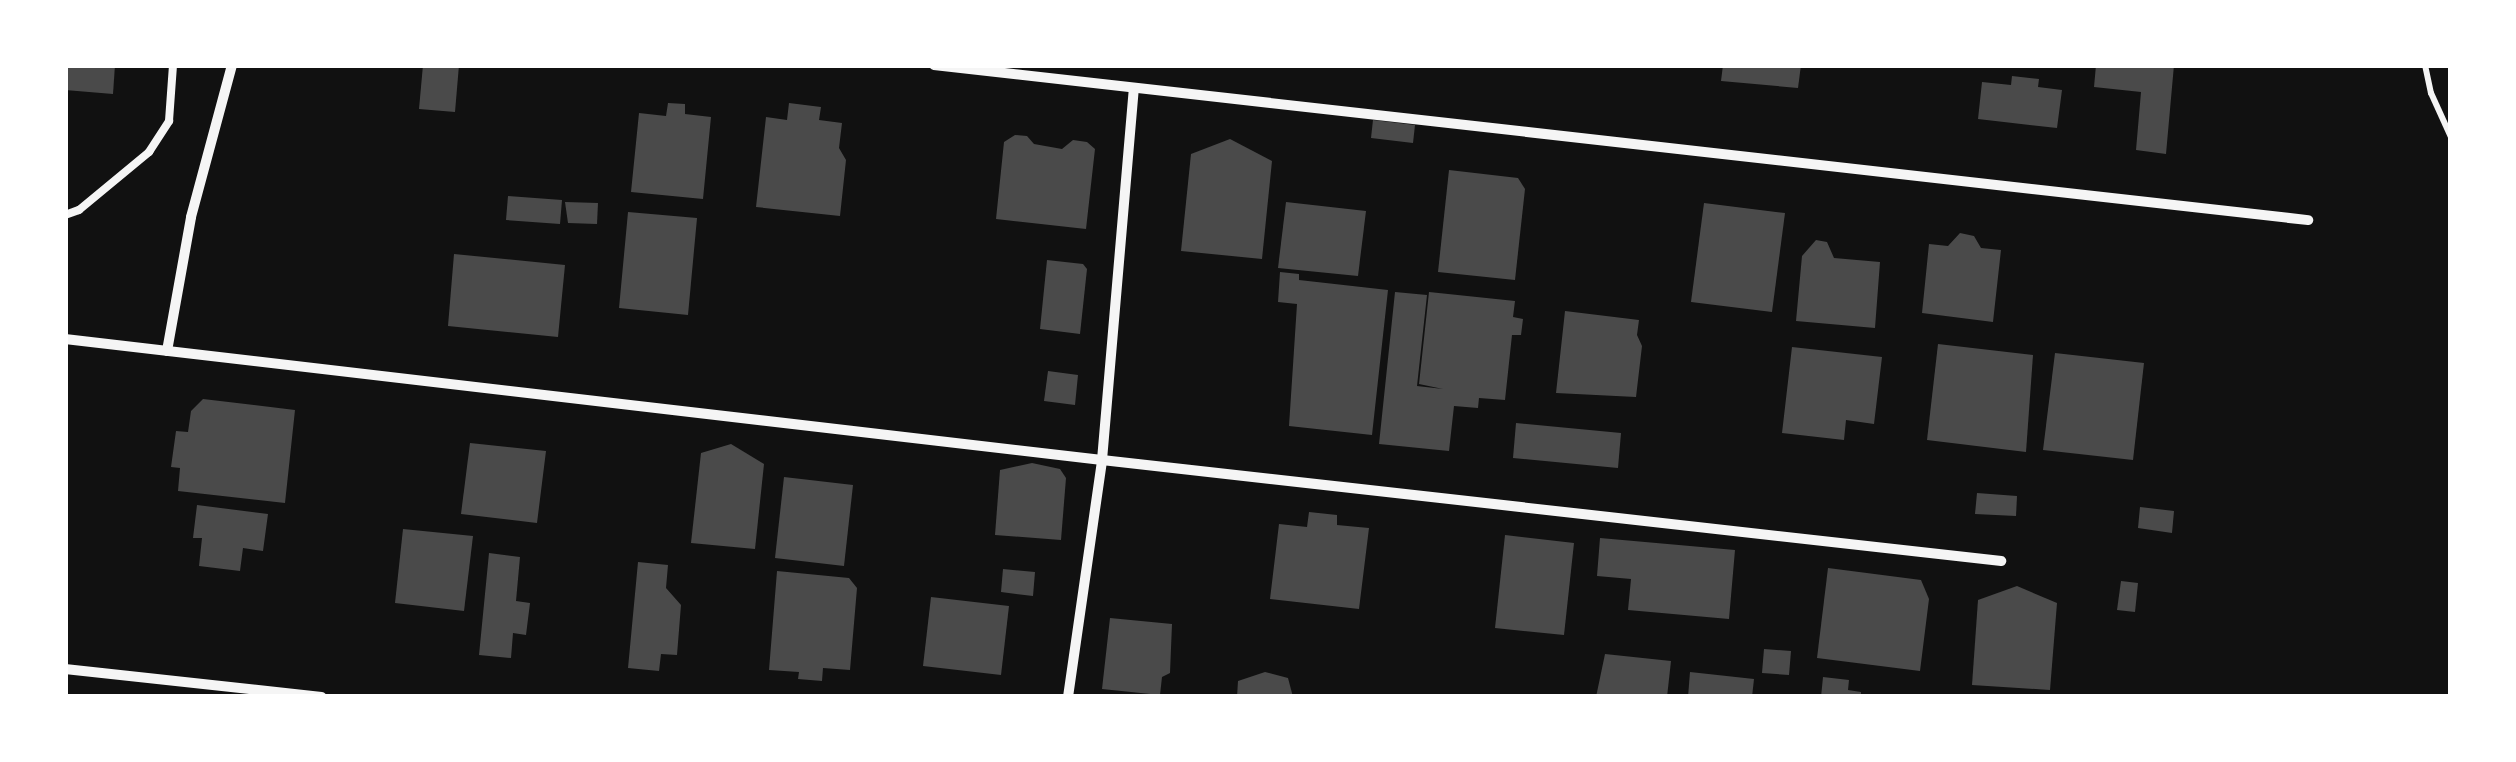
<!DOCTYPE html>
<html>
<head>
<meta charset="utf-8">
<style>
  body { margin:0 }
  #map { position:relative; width:2516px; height:762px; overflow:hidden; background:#111; font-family:Inter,sans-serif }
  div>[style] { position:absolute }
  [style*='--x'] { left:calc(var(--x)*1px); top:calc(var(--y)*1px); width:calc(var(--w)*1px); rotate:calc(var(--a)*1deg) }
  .building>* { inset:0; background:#4a4a4a }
  .path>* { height:6px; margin:-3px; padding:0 3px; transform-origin:3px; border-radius:3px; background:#f5f5f5 }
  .service>* { height:8px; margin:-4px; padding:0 4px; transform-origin:4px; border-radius:4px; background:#f5f5f5 }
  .minor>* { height:10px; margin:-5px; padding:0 5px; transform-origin:5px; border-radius:5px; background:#f5f5f5 }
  span { translate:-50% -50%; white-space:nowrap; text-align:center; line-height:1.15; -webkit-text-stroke:10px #fff; paint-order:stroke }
  .frame { position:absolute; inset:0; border:68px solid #fff; pointer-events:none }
</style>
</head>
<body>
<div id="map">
  <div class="building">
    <div style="clip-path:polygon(65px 65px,115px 65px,113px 94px,65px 90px)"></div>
    <div style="clip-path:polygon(423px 65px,459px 65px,455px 112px,419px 109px)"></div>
    <div style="clip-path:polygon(1723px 65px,1801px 65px,1798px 88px,1721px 81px)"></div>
    <div style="clip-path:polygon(2096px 65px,2174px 65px,2166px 154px,2136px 150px,2141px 92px,2094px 87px)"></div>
    <div style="clip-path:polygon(2012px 76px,2039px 79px,2038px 87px,2062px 90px,2057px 128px,1978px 119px,1982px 82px,2011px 85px)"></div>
    <div style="clip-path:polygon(668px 103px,685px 104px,685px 114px,711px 117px,703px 199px,631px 192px,639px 113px,666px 116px)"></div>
    <div style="clip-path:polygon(789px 103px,821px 107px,819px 120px,842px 123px,839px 148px,846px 160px,840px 216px,756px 207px,766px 117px,787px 120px)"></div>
    <div style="clip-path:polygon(1373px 120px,1415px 125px,1413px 143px,1371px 138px)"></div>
    <div style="clip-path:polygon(1015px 135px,1027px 136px,1034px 144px,1062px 149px,1073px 140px,1087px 142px,1095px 149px,1086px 229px,996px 219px,1004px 142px)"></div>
    <div style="clip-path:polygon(1230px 139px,1272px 161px,1262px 259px,1181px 251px,1191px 154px)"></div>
    <div style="clip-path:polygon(1449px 170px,1518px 178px,1525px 189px,1515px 280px,1438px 272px)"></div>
    <div style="clip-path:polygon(508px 196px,562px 200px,560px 224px,506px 220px)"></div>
    <div style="clip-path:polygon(565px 202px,598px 203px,597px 224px,568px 223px)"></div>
    <div style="clip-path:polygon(1286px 202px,1366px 211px,1358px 276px,1278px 268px)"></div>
    <div style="clip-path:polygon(1704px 203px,1785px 213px,1772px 312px,1691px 302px)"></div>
    <div style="clip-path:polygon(628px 212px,697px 218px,688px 315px,619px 308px)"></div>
    <div style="clip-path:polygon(1960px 233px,1974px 236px,1981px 248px,2001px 250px,1993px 322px,1922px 313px,1929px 244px,1948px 246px)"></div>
    <div style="clip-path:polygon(1816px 240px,1827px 242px,1834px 258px,1880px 262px,1875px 328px,1796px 321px,1802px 256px)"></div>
    <div style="clip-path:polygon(454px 254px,565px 265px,558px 337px,448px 326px)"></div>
    <div style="clip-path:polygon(1047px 260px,1083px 264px,1087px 269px,1080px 334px,1040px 329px)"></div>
    <div style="clip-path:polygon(1280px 272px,1299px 274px,1299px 280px,1388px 290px,1372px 435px,1289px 426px,1297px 304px,1278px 302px)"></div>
    <div style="clip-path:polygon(1395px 292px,1427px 295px,1417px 386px,1443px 389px,1419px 384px,1429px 292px,1515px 301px,1513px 317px,1523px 319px,1521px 335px,1512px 335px,1505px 400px,1479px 398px,1478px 408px,1454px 406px,1449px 451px,1379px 444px)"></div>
    <div style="clip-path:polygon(1565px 311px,1639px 320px,1637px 335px,1642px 346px,1636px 397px,1556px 393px)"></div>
    <div style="clip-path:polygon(1938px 344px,2033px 355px,2026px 452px,1927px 440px)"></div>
    <div style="clip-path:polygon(1792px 347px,1882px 357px,1874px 424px,1846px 420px,1844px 440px,1782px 433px)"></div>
    <div style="clip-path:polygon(2055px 353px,2144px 363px,2133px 460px,2043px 450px)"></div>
    <div style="clip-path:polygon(1048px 371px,1078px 375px,1075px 405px,1044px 401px)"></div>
    <div style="clip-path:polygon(203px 399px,295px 410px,285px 503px,178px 491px,180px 468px,171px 467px,176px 431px,188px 432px,191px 411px)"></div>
    <div style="clip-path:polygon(1516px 423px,1621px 433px,1618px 468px,1513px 458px)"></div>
    <div style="clip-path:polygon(470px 443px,546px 451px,537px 523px,461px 514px)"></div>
    <div style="clip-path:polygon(731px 444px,764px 464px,755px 549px,691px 543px,701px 453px)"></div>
    <div style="clip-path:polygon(1032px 463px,1060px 469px,1066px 478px,1061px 540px,995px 535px,1000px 470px)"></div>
    <div style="clip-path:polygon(784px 477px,853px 485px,844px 566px,775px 558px)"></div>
    <div style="clip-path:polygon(1977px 493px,2017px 496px,2016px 516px,1975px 514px)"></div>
    <div style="clip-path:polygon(197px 505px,268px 514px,263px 551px,243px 548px,240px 571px,199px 566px,202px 538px,193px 538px)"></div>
    <div style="clip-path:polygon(2140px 507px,2174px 511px,2172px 533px,2138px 528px)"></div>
    <div style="clip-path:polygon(1309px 512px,1337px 515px,1337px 525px,1369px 528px,1359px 609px,1270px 599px,1279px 524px,1307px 527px)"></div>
    <div style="clip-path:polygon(403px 529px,473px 536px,464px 611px,395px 603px)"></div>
    <div style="clip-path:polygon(1505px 535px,1574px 543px,1564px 635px,1495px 628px)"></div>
    <div style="clip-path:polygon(1600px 538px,1735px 550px,1729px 619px,1628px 610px,1631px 579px,1597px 576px)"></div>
    <div style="clip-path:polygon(489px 553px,520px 557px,516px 601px,530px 603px,526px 635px,513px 633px,511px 658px,479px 655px)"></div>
    <div style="clip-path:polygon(638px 562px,668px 565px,666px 588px,681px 605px,677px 655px,661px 654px,659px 671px,628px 668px)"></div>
    <div style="clip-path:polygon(1828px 568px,1921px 580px,1929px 599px,1920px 671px,1817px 658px)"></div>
    <div style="clip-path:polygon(1003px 569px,1035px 572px,1033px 596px,1001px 592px)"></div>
    <div style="clip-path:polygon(777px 571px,849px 578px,857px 588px,850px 670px,823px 668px,822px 681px,798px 679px,799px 672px,769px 670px)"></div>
    <div style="clip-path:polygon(2121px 581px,2138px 583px,2135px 612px,2117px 610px)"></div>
    <div style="clip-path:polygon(2017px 586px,2057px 603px,2050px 690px,1972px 685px,1978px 600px)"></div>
    <div style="clip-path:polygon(931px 597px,1009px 606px,1001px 675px,923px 666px)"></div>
    <div style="clip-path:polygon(1110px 618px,1172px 624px,1170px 673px,1162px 677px,1160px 695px,1102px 689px)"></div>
    <div style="clip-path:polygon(1764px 649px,1791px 651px,1789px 675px,1762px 673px)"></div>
    <div style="clip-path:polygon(1605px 654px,1671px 661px,1667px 697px,1596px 697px)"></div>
    <div style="clip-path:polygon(1265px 672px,1288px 678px,1293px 697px,1237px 697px,1238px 681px)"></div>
    <div style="clip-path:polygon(1690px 672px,1754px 679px,1752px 697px,1688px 697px)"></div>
    <div style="clip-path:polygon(1823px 677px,1849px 680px,1848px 690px,1861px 692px,1861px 697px,1821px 697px)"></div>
  </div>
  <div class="path">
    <div style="--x:2425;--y:65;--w:29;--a:78"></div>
    <div style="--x:2431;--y:93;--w:48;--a:65.6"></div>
  </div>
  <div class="service">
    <div style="--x:65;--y:215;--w:15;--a:-20"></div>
    <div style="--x:79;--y:210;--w:91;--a:-39.6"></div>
    <div style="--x:149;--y:152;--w:37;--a:-57"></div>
    <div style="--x:169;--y:121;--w:56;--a:-85.9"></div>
  </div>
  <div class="minor">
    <div style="--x:934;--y:65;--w:1383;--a:6.44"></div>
    <div style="--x:65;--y:339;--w:1044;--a:6.66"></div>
    <div style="--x:1102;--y:460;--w:372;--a:-85.1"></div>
    <div style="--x:167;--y:351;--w:136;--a:-79.8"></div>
    <div style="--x:191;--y:217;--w:157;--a:-74.9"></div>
    <div style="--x:65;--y:669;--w:258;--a:6.2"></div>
    <div style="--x:1068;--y:697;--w:239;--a:-81.8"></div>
    <div style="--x:1102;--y:460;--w:905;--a:6.41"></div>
  </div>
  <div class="frame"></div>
</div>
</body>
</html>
